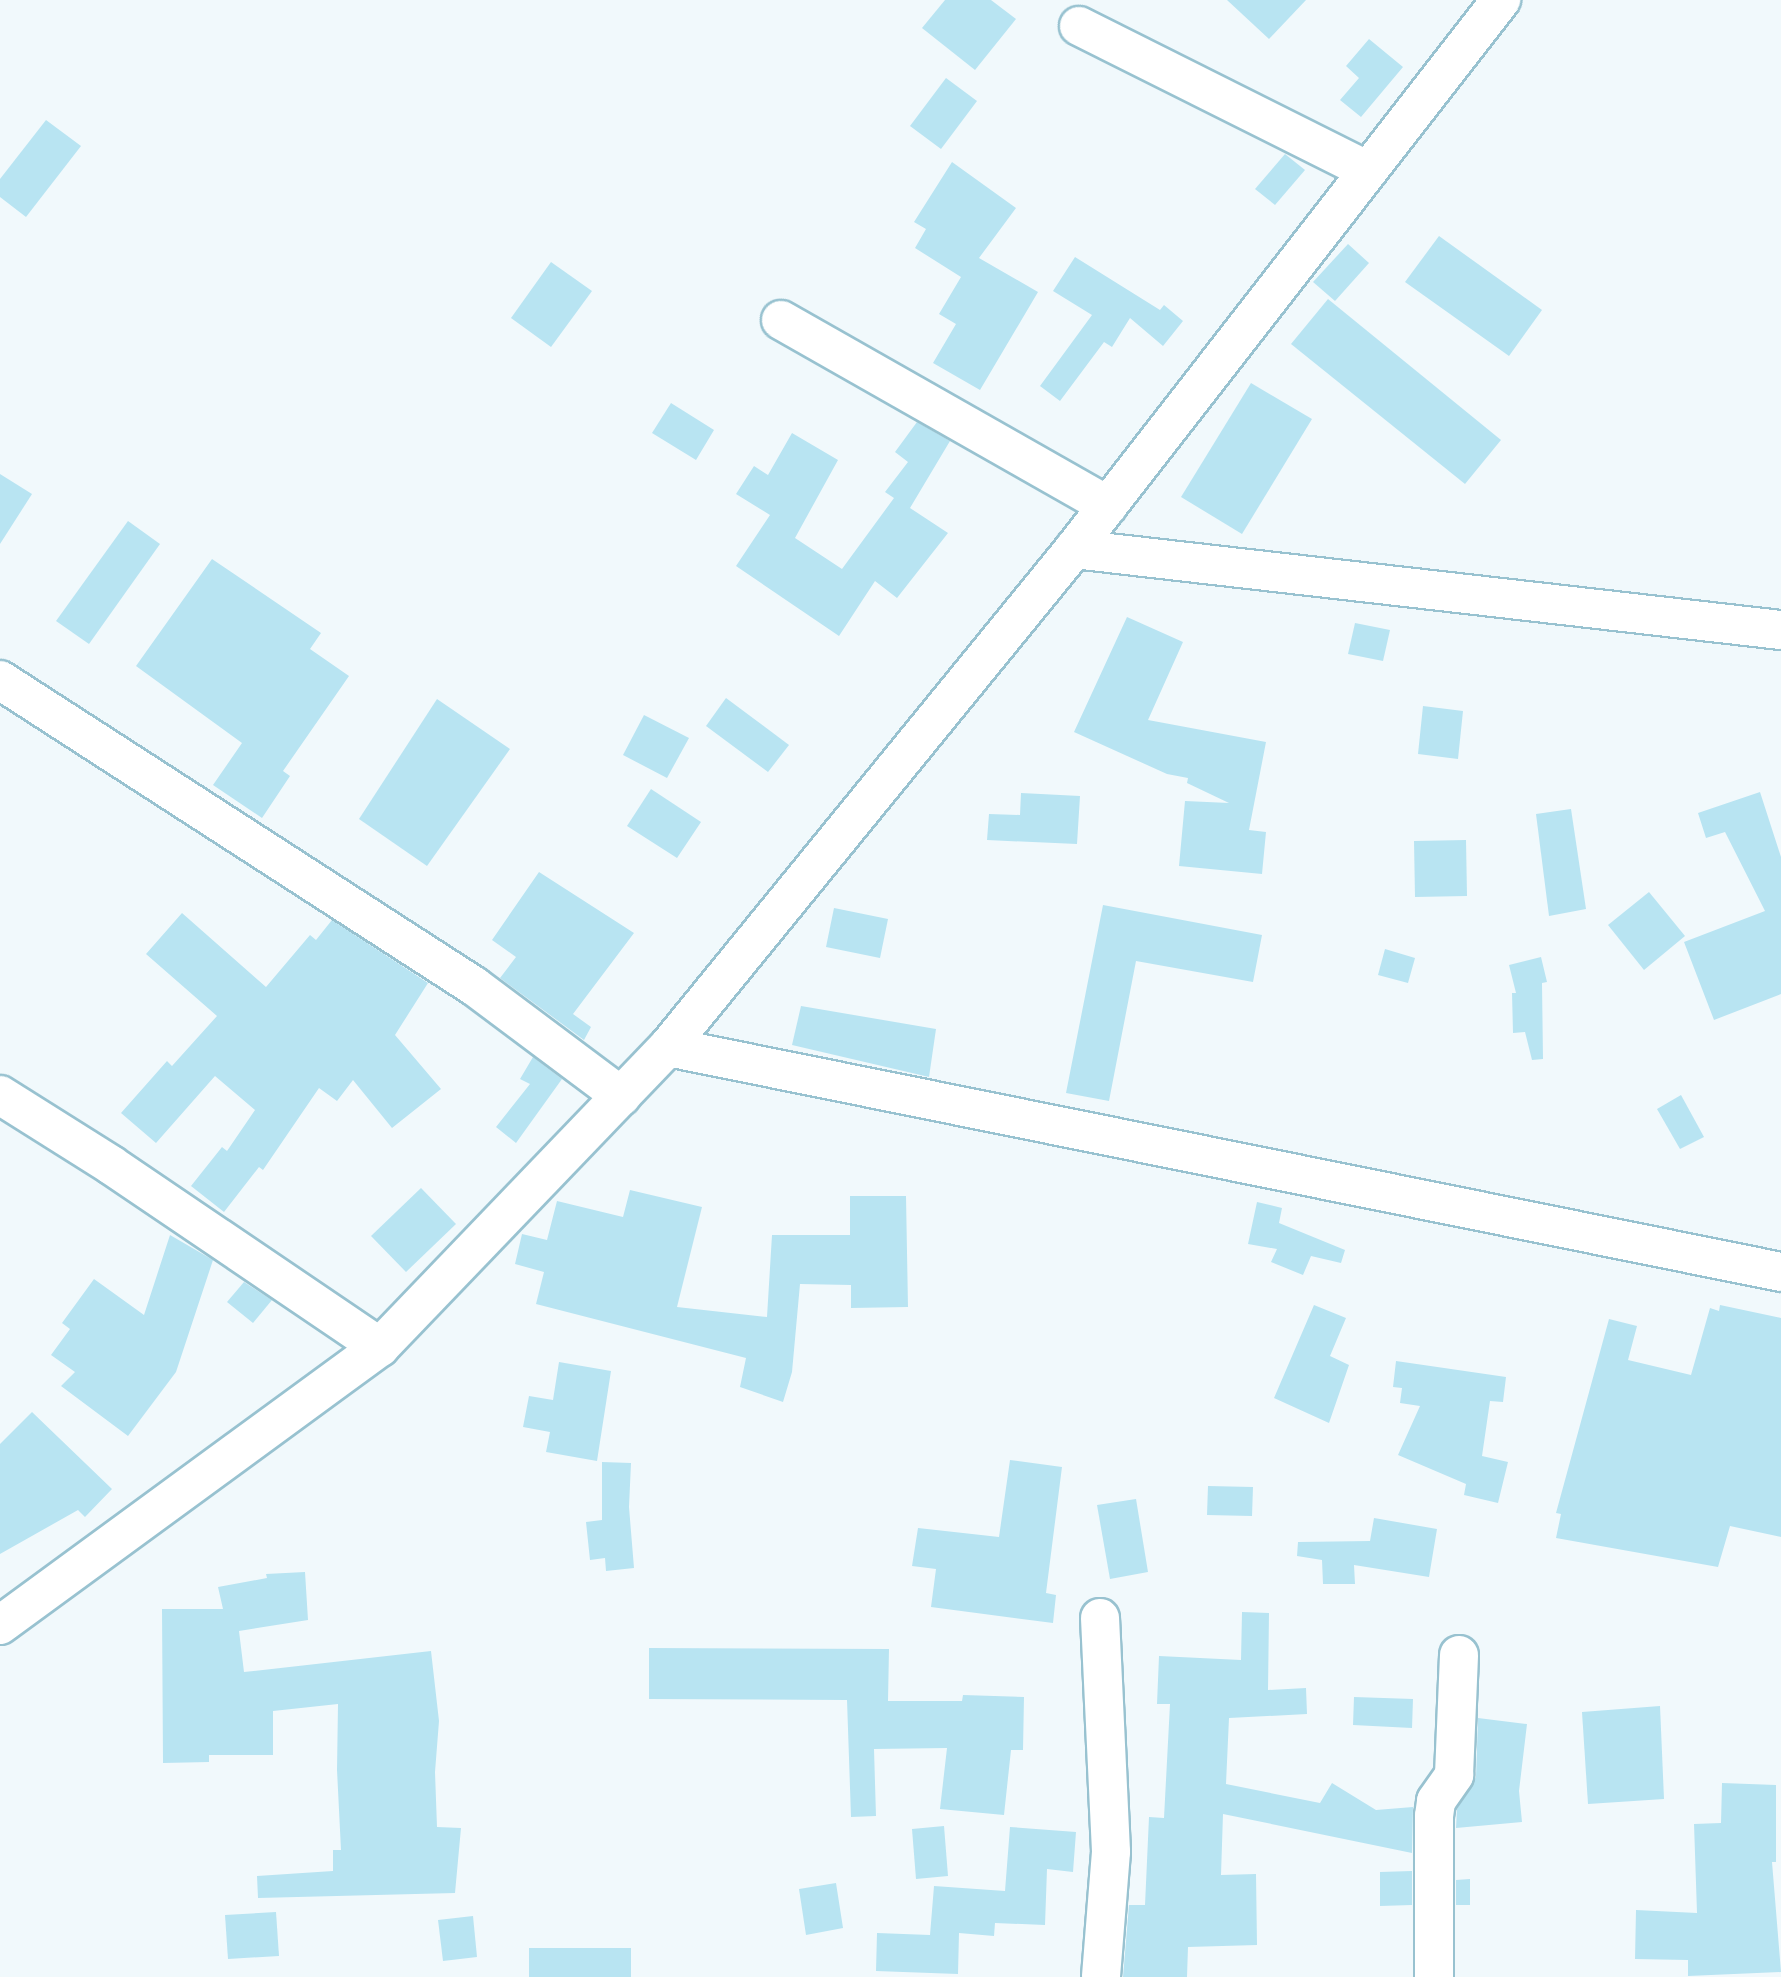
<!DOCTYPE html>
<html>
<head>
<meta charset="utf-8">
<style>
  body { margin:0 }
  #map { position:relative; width:1781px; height:1977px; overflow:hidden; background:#f1f9fc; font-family:"Asap Condensed",sans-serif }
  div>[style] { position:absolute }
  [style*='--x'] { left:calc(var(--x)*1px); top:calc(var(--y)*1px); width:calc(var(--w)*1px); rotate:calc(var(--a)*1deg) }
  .building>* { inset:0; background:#b8e4f2 }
  .roads { filter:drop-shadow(2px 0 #98c2d0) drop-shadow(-2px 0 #98c2d0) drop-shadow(0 2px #98c2d0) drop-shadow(0 -2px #98c2d0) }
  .minor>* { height:38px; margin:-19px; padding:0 19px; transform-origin:19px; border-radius:19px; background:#fff }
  span { translate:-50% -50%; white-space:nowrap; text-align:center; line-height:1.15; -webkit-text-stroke:7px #fff; paint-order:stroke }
</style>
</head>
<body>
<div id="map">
  <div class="building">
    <div style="clip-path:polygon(945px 0,991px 0,1016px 19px,975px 70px,922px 28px)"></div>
    <div style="clip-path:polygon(1227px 0,1306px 0,1269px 39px)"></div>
    <div style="clip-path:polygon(1369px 39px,1403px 67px,1361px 117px,1340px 100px,1359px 78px,1346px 66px)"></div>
    <div style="clip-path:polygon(946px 78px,977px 101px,941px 149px,910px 126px)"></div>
    <div style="clip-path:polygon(46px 120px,81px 146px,26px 217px,0 197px,0 179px)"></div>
    <div style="clip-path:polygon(1285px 154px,1305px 170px,1275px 205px,1255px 189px)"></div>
    <div style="clip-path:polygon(952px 162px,1016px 208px,979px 258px,1038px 292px,980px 390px,933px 363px,956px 324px,939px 314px,961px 277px,915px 248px,926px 229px,914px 222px)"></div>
    <div style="clip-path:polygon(1439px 236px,1542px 310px,1509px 356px,1405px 282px)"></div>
    <div style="clip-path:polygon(1348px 244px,1369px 263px,1335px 301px,1313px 282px)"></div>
    <div style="clip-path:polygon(1075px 257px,1160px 310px,1164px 305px,1183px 321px,1163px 346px,1130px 318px,1112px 347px,1104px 342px,1060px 401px,1040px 386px,1092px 315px,1053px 291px)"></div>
    <div style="clip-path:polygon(551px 262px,592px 291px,551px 347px,511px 318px)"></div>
    <div style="clip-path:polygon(1328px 299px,1501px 440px,1465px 484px,1291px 344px)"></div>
    <div style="clip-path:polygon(1251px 383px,1312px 419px,1242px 534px,1181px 497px)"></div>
    <div style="clip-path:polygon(671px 403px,714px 430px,696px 460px,652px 433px)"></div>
    <div style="clip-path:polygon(917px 422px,950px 441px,910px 508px,948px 533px,897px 598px,875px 581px,839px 636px,736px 566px,770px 515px,736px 494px,754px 466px,768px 475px,792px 433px,838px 460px,795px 538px,842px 569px,894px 498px,885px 492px,908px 462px,895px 452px)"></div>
    <div style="clip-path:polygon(0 474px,32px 494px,0 544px)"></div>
    <div style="clip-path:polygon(128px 521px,160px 544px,89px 644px,56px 621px)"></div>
    <div style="clip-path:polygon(212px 559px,321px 633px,310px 649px,349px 676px,283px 771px,290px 776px,262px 818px,213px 785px,242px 743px,136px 666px)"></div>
    <div style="clip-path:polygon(1127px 617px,1183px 642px,1148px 720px,1266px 742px,1249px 830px,1266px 832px,1262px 874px,1179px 866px,1185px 801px,1229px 803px,1187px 783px,1188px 778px,1167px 774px,1074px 732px)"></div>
    <div style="clip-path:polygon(1355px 623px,1390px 630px,1383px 661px,1348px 654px)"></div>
    <div style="clip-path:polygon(726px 698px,789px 745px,768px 772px,706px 726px)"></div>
    <div style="clip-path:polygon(437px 699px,510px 749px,427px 866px,359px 819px)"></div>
    <div style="clip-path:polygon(1423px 706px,1463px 711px,1458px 759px,1418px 754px)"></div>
    <div style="clip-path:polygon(644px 715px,689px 738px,667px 778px,623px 755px)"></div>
    <div style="clip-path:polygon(651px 789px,701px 822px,677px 858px,627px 826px)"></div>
    <div style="clip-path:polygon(1760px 792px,1781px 857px,1781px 994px,1714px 1020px,1684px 942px,1765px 911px,1725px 832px,1706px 838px,1698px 813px)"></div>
    <div style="clip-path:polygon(1021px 793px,1080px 796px,1077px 844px,987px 840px,989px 814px,1020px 815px)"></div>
    <div style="clip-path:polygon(1571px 809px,1586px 909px,1549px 916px,1536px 814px)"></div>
    <div style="clip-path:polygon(1466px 840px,1467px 896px,1415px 897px,1414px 841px)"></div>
    <div style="clip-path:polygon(539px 872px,634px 933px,573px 1014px,591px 1027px,584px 1040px,500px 978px,516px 957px,492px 940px)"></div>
    <div style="clip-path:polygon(1649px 892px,1685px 936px,1644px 970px,1608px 925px)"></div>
    <div style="clip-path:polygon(1103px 905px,1262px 935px,1253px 982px,1136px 961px,1109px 1101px,1066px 1093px)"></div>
    <div style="clip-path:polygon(834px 908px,888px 919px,880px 958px,826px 947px)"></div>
    <div style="clip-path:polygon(182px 913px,266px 987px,310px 935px,316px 940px,332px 920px,428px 983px,395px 1035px,441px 1089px,392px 1128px,353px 1080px,337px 1101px,319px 1088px,263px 1170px,259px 1167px,224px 1212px,191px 1186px,222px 1147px,227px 1151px,255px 1110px,215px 1076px,156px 1143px,121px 1113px,167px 1061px,172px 1066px,217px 1016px,146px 954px)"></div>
    <div style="clip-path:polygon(1385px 949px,1415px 958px,1408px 983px,1378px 975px)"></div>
    <div style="clip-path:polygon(1541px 957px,1547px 982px,1542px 983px,1543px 1059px,1532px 1060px,1525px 1032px,1513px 1033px,1512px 993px,1516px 993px,1509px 965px)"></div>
    <div style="clip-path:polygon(801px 1006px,936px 1029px,929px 1077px,792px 1045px)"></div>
    <div style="clip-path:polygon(533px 1057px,562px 1079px,516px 1143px,496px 1127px,530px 1084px,520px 1079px)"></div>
    <div style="clip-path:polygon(1681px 1095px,1704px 1137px,1680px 1149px,1657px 1109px)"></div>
    <div style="clip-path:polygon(421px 1188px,456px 1224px,406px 1272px,371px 1236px)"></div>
    <div style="clip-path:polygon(630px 1190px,702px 1207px,677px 1307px,767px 1317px,772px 1235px,850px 1235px,850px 1196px,906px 1196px,908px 1307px,851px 1308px,851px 1285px,800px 1284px,792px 1372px,783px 1402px,740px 1387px,746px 1358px,536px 1304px,544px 1272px,515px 1264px,522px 1234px,547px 1240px,557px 1201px,623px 1217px)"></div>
    <div style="clip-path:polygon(1257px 1202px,1282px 1208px,1279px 1223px,1345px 1250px,1341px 1263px,1311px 1256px,1303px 1275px,1271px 1262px,1277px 1249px,1248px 1244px)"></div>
    <div style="clip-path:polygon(170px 1235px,213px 1260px,176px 1372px,128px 1436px,61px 1386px,75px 1372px,51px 1355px,70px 1329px,62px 1323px,94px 1279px,144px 1315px)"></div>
    <div style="clip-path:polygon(244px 1282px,272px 1300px,253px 1323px,227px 1302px)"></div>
    <div style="clip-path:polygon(1314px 1305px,1346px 1318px,1330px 1356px,1349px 1365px,1329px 1423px,1274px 1398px)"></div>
    <div style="clip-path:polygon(1720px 1305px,1781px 1318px,1781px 1537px,1730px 1526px,1718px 1567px,1556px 1538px,1561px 1514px,1556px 1513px,1609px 1319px,1637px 1326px,1628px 1360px,1691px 1375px,1710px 1308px,1719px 1311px)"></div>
    <div style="clip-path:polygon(1396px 1361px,1506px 1377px,1503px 1402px,1490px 1401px,1482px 1456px,1508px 1462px,1498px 1503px,1464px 1495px,1466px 1484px,1398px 1455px,1420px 1406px,1400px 1403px,1402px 1388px,1393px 1387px)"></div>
    <div style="clip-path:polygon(559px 1362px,611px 1371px,597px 1461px,546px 1452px,550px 1432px,523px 1427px,529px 1396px,553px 1400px)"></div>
    <div style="clip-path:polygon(32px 1412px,112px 1489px,85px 1517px,78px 1510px,0 1554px,0 1444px)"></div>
    <div style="clip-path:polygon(1010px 1460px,1062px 1467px,1046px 1593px,1056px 1595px,1053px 1623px,931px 1607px,936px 1569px,912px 1566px,918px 1528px,999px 1537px)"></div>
    <div style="clip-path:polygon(602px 1462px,631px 1463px,629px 1507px,634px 1568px,606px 1571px,605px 1558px,590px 1560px,586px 1522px,602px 1520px)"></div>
    <div style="clip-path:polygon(1208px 1486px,1253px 1487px,1252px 1516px,1207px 1515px)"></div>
    <div style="clip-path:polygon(1136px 1499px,1148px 1572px,1110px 1579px,1097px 1505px)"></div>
    <div style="clip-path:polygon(1374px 1518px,1437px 1529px,1429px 1577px,1354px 1565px,1355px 1584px,1323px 1584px,1322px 1560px,1297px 1556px,1298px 1542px,1370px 1541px)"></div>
    <div style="clip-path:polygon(305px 1572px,308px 1620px,239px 1631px,244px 1672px,431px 1651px,439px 1721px,435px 1772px,437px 1827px,461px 1828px,455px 1893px,258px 1898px,257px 1876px,333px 1871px,333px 1850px,341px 1850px,337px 1770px,338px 1704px,273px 1711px,273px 1755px,209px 1755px,209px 1762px,163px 1763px,162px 1609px,223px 1609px,218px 1587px,267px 1578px,266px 1574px)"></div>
    <div style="clip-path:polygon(1242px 1612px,1269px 1613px,1268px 1690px,1306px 1688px,1307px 1714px,1229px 1718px,1226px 1784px,1320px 1803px,1332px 1783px,1376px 1810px,1413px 1807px,1412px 1853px,1223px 1814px,1221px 1875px,1256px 1874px,1257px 1945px,1188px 1947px,1187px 1977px,1123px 1977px,1129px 1905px,1145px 1905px,1149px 1817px,1164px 1818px,1170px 1704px,1157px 1704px,1159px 1656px,1241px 1660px)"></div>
    <div style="clip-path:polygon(649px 1648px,889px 1649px,888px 1701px,962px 1701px,963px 1695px,1024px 1697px,1023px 1750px,1011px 1750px,1004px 1815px,940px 1809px,947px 1748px,874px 1749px,876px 1816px,851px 1817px,847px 1700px,649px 1699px)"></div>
    <div style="clip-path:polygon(1354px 1697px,1413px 1699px,1412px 1728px,1353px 1725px)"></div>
    <div style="clip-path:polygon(1660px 1706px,1664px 1799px,1588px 1804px,1582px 1712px)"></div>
    <div style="clip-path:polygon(1478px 1718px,1527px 1724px,1519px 1791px,1522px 1822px,1456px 1828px,1457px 1809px,1476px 1777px)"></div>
    <div style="clip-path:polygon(1722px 1783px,1776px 1785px,1776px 1862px,1772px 1862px,1781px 1972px,1688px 1976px,1688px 1960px,1635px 1959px,1636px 1910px,1697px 1913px,1694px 1824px,1721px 1823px)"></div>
    <div style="clip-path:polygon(944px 1826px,948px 1876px,916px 1879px,912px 1829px)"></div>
    <div style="clip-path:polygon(1010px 1827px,1076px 1832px,1073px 1872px,1047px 1869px,1045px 1925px,995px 1923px,994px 1936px,959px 1933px,958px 1974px,876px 1971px,877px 1933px,930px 1935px,934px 1886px,1005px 1891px)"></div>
    <div style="clip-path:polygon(1412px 1871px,1412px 1905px,1380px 1906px,1380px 1872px)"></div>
    <div style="clip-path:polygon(1470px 1879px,1470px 1905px,1456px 1905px,1456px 1880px)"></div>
    <div style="clip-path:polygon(836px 1883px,843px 1928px,806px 1935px,799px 1889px)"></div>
    <div style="clip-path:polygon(276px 1912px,279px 1956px,228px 1959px,225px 1915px)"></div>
    <div style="clip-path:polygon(473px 1916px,477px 1957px,443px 1961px,438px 1920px)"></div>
    <div style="clip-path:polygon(529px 1948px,631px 1948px,631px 1977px,529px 1977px)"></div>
  </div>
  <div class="roads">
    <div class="minor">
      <div style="--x:1079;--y:26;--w:323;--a:26.6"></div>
      <div style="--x:781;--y:320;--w:376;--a:29.6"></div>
      <div style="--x:1074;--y:549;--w:712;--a:6.54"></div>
      <div style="--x:0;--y:680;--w:564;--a:32.85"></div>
      <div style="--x:474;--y:986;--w:184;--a:36.8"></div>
      <div style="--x:668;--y:1047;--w:1136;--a:11.43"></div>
      <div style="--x:0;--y:1095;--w:131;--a:32.2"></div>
      <div style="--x:111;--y:1165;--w:325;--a:34.1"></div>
      <div style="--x:1100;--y:1618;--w:234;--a:87.3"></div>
      <div style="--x:1111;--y:1852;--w:125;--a:94.6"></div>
      <div style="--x:0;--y:1625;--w:471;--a:-36.2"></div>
      <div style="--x:380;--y:1347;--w:416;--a:-46.2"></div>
      <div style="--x:668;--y:1047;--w:643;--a:-50.81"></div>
      <div style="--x:1074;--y:549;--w:696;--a:-52.13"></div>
      <div style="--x:1434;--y:1977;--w:161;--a:-90"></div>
      <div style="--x:1434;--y:1816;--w:15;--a:-82"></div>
      <div style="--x:1436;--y:1801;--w:32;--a:-55"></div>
      <div style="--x:1454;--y:1775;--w:120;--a:-87.6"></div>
    </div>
  </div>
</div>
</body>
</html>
